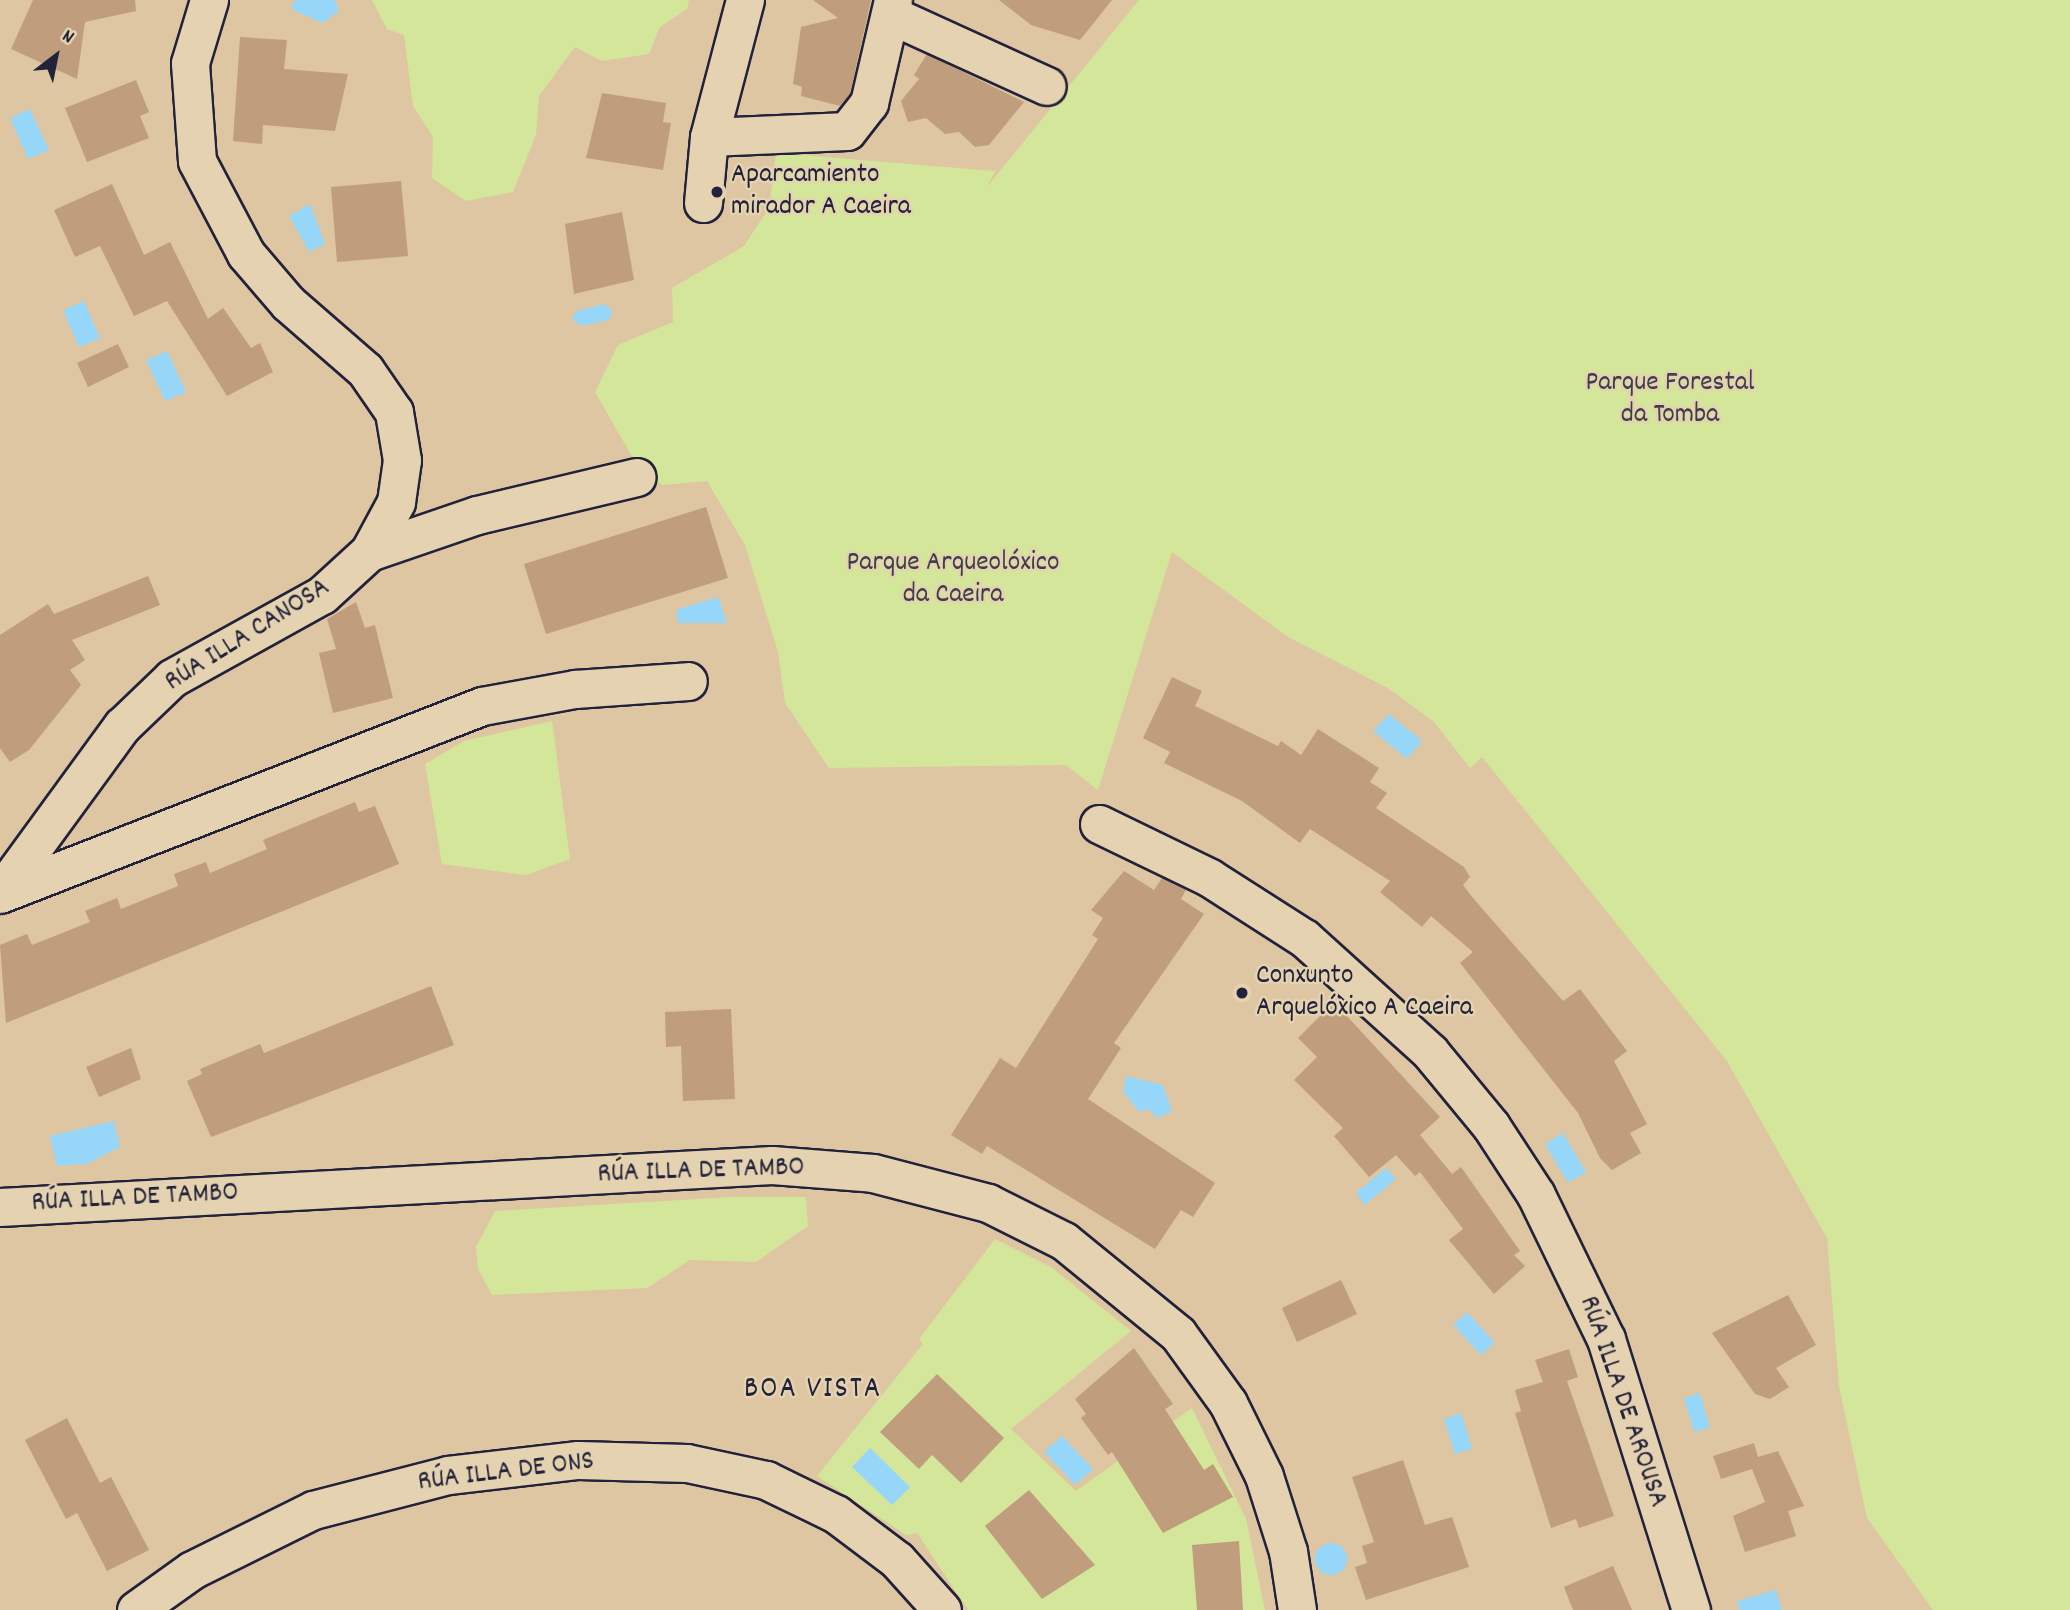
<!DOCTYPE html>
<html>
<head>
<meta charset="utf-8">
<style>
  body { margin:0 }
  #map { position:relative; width:2070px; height:1610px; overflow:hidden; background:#dec6a2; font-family:Dekko,sans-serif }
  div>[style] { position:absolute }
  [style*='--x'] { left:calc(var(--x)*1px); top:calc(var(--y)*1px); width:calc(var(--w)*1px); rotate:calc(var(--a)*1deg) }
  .green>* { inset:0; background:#d4e69a }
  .water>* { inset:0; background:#96d6f8 }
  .round { border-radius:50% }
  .building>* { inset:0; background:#c09d7c }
  .roads { filter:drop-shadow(2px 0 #22223b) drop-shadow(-2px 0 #22223b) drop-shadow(0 2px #22223b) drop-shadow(0 -2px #22223b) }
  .minor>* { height:37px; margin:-18.5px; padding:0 18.5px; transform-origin:18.5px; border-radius:18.5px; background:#e4d2b0 }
  .dots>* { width:19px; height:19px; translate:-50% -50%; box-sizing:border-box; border:4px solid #e4d2b0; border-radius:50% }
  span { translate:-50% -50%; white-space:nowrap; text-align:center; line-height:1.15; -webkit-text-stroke:5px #e4d2b0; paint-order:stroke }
  .poi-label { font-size:28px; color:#22223b }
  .left { translate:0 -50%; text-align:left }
  .park-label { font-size:28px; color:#3d3f49 }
  .street-label { font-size:28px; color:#22223b }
  .neighbourhood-label { font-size:30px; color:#22223b; letter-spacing:2px }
  .north { position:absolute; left:21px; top:21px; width:70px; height:70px; -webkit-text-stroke:5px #e4d2b0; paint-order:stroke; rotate:32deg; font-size:19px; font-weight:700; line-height:28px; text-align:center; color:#22223b }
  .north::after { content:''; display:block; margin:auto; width:24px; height:32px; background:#22223b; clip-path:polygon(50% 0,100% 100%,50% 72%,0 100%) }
</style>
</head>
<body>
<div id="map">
  <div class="green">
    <div style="clip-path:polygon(372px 0,689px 0,687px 9px,660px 27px,649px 54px,602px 61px,575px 47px,539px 96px,536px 135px,513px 192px,466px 201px,432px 178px,433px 137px,413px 106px,404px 35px,387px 29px)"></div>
    <div style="clip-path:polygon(1139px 0,2070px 0,2070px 1610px,1933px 1610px,1867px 1518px,1839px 1386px,1827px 1238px,1727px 1061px,1482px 757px,1470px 768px,1434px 722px,1388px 688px,1288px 637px,1172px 552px,1098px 790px,1066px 765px,829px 768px,785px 703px,778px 652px,745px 545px,707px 481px,663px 485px,641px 472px,595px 392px,618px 345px,673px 322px,672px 288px,744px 246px,769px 208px,776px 153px,995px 171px,987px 187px)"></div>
    <div style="clip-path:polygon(552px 721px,570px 859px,526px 875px,442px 864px,425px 764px,464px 741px)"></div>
    <div style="clip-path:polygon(731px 1197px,806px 1197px,808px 1226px,756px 1262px,690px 1260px,647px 1288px,492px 1295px,478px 1269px,476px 1247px,495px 1211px)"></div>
    <div style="clip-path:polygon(995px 1239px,1051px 1267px,1131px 1331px,1011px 1429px,1076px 1491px,1192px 1408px,1246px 1519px,1265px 1610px,968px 1610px,917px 1533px,906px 1535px,817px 1476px,923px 1344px,919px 1339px)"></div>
  </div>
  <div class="water">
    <div style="clip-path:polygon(295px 0,335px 0,339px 11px,323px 23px,291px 9px)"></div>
    <div style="clip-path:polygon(30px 109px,49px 150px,28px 159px,10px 118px)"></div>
    <div style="clip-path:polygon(310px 204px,325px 244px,309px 252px,289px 216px)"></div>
    <div style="clip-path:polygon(84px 301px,100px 338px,79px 347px,63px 310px)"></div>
    <div style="clip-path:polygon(604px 304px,613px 311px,608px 320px,581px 326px,572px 319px,577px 311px)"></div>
    <div style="clip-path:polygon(167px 351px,186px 392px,165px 401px,146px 360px)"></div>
    <div style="clip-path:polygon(718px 597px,727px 623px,678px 623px,676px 610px)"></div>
    <div style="clip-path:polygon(1389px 714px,1422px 741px,1407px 759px,1373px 731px)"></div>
    <div style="clip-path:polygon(1126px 1076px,1163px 1085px,1172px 1111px,1158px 1118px,1148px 1109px,1140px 1112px,1123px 1092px)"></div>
    <div style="clip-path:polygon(114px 1121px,120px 1147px,87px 1164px,57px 1166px,50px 1136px)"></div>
    <div style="clip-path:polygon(1563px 1133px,1586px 1172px,1568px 1183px,1545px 1144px)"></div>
    <div style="clip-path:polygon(1386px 1168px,1396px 1179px,1365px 1205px,1356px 1193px)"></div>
    <div style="clip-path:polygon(1467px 1312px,1495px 1343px,1481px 1355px,1453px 1325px)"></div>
    <div style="clip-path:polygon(1700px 1393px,1710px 1428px,1694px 1432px,1684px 1398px)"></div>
    <div style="clip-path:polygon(1461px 1413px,1472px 1449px,1455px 1454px,1444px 1419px)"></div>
    <div style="clip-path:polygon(1062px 1436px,1093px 1469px,1075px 1485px,1044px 1452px)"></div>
    <div style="clip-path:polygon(870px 1448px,910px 1487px,892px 1505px,852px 1467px)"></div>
    <div class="round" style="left:1315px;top:1543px;width:32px;height:32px"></div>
    <div style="clip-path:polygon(1776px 1590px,1782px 1610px,1740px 1610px,1737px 1601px)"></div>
  </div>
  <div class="building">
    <div style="clip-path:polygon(33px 0,135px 0,136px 11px,85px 22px,77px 79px,11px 49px)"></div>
    <div style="clip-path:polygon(813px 0,871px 0,850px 94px,840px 106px,801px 96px,802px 87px,793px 84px,801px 27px,838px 18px)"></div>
    <div style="clip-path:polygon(999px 0,1112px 0,1080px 40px,1031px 25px)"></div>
    <div style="clip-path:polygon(240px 37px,287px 40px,284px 69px,348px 74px,335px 131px,263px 125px,262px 144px,233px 141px)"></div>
    <div style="clip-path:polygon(927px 54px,1024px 102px,989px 145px,975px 147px,959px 132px,945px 134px,926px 118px,908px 122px,901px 101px,919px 79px,914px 75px)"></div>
    <div style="clip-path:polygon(136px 80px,149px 112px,140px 116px,149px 138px,87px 162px,65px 108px)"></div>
    <div style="clip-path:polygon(602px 93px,666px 103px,663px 122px,671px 123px,663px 170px,586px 158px)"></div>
    <div style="clip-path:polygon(401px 181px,408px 256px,337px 262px,331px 187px)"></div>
    <div style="clip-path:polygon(112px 184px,144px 255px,170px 242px,208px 319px,223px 308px,251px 348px,260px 343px,273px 372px,227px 396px,167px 301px,134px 316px,100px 246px,75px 257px,54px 210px)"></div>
    <div style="clip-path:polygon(622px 212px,634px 280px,574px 294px,565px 224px)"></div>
    <div style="clip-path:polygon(118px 344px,129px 367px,88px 387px,77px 363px)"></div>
    <div style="clip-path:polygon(706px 507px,728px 578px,546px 634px,524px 564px)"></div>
    <div style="clip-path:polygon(148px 576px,160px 605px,72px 640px,85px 660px,70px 670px,81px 685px,29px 750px,10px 762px,0 748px,0 635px,48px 604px,54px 614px)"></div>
    <div style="clip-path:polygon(356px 602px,365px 628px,375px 625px,393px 698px,333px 713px,319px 653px,336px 649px,327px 619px)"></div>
    <div style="clip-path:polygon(1172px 677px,1202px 691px,1195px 706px,1278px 746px,1281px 741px,1301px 755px,1318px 729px,1379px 768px,1370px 782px,1387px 793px,1376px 808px,1464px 867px,1470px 877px,1463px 885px,1473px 898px,1563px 1001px,1580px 989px,1627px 1051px,1614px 1061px,1647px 1124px,1630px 1133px,1641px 1153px,1612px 1170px,1600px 1158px,1578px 1113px,1460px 963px,1473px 952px,1431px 916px,1422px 927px,1380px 892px,1390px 881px,1310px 829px,1300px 843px,1242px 801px,1164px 763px,1170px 752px,1143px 738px)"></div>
    <div style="clip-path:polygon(355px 802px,359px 812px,375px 806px,399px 864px,6px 1023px,0 945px,27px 934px,32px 945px,90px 922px,85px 911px,117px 898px,121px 909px,178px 886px,174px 874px,206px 862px,210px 873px,267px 849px,263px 840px)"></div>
    <div style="clip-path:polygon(1124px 871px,1154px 890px,1162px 878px,1186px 890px,1181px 899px,1204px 914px,1114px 1043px,1121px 1048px,1088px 1099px,1215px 1183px,1193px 1217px,1181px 1210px,1155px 1249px,987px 1146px,982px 1154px,951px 1135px,1000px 1058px,1016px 1068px,1098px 939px,1092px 935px,1103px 918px,1091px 910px)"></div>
    <div style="clip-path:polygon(431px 986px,454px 1045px,211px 1137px,187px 1081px,202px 1074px,200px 1069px,260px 1044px,264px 1053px)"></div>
    <div style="clip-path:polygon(1334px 1002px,1440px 1117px,1420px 1135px,1452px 1174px,1461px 1167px,1520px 1251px,1514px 1255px,1525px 1266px,1494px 1294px,1449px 1240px,1463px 1229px,1420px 1172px,1415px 1176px,1396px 1155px,1369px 1177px,1334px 1136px,1343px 1128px,1294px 1080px,1317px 1057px,1298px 1038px)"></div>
    <div style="clip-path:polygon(731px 1009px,735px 1099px,683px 1101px,681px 1046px,666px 1047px,665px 1012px)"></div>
    <div style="clip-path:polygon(131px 1048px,141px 1079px,99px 1097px,86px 1067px)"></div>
    <div style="clip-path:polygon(1341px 1280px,1357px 1314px,1297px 1342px,1282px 1308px)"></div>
    <div style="clip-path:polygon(1788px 1295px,1816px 1345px,1776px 1368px,1789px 1387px,1770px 1399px,1755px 1394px,1712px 1333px)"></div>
    <div style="clip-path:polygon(1134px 1348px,1173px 1404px,1165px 1409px,1204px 1470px,1213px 1464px,1233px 1497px,1163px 1533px,1112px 1452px,1108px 1455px,1081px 1418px,1086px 1414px,1075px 1399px)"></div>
    <div style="clip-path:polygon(1569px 1349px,1578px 1377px,1567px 1381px,1614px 1516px,1579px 1528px,1576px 1519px,1551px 1528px,1515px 1413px,1521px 1411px,1515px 1390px,1543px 1382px,1535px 1360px)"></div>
    <div style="clip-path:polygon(937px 1374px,1004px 1438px,961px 1483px,932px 1455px,919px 1469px,880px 1432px)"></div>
    <div style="clip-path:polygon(67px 1418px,100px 1483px,111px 1477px,149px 1550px,107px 1571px,77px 1513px,66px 1519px,25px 1440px)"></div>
    <div style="clip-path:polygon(1754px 1443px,1758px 1457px,1778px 1451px,1804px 1506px,1788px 1511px,1796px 1536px,1745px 1552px,1733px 1516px,1765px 1502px,1752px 1469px,1721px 1479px,1713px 1456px)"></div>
    <div style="clip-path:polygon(1403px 1460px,1425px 1525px,1452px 1517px,1469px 1567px,1366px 1600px,1355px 1567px,1367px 1563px,1362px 1546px,1374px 1542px,1352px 1477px)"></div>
    <div style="clip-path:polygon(1029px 1490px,1095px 1565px,1042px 1599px,985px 1526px)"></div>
    <div style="clip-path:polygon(1239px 1541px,1243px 1610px,1197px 1610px,1192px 1545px)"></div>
    <div style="clip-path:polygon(1613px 1566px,1632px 1610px,1573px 1610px,1564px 1587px)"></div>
  </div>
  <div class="roads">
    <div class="minor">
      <div style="--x:891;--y:15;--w:171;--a:24.5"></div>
      <div style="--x:709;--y:137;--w:138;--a:-2.5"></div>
      <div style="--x:847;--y:131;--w:36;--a:-52"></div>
      <div style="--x:869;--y:103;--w:106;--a:-76.9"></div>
      <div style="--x:703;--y:203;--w:66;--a:-84.8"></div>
      <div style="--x:709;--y:137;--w:142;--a:-75.3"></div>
      <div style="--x:369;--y:552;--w:114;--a:-18.9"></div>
      <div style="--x:477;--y:515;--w:164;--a:-13.4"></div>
      <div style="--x:1099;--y:824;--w:123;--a:25.9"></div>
      <div style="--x:1210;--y:878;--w:112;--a:32.6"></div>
      <div style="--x:1304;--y:938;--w:170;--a:42.1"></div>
      <div style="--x:1430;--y:1052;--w:96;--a:50.5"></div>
      <div style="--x:1491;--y:1126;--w:82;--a:56.9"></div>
      <div style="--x:1536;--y:1195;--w:160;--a:64.1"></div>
      <div style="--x:1606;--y:1339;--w:284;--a:72.6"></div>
      <div style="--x:0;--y:893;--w:207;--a:-53.9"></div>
      <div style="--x:122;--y:726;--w:69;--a:-43.8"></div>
      <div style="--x:172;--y:678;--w:171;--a:-29"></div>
      <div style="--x:322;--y:595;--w:64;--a:-42.5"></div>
      <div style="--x:369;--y:552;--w:57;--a:-61.6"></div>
      <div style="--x:396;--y:502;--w:42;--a:-81.9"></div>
      <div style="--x:402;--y:460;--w:49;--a:-99.5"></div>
      <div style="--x:394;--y:412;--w:51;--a:-124.6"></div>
      <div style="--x:365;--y:370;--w:102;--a:-139"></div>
      <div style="--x:288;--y:303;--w:65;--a:-130.6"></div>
      <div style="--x:246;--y:254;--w:105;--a:-117.8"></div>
      <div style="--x:197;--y:161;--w:98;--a:-94.1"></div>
      <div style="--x:190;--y:63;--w:66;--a:-73.2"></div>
      <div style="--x:0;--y:894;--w:517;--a:-21.31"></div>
      <div style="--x:482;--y:706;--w:95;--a:-10.4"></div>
      <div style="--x:575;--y:689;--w:113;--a:-4"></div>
      <div style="--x:0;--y:1207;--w:773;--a:-3.11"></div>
      <div style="--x:772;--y:1165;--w:101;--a:4.5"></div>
      <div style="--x:873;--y:1173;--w:119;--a:14.6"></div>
      <div style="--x:988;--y:1203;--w:85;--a:26.6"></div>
      <div style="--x:1064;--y:1241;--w:147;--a:39.2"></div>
      <div style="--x:1178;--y:1334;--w:85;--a:54.1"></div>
      <div style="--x:1228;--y:1403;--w:81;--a:63.7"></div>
      <div style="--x:1264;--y:1476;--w:79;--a:72.3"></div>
      <div style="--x:1288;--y:1551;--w:60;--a:81.3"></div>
      <div style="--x:136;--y:1610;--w:69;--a:-35.5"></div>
      <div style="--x:192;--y:1570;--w:135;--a:-26.4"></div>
      <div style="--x:313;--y:1510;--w:139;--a:-14.5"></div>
      <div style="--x:448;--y:1475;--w:131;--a:-6.6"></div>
      <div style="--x:578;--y:1460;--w:109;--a:1.6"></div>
      <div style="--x:687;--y:1463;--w:81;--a:12.1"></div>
      <div style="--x:766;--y:1480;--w:78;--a:25.9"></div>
      <div style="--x:836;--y:1514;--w:76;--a:37"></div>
      <div style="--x:897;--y:1560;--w:67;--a:48"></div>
    </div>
  </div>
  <div class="dots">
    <div style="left:717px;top:192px;background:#22223b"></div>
    <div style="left:1242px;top:993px;background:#22223b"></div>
  </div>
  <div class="poi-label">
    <span class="left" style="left:731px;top:192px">Aparcamiento<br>mirador A Caeira</span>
    <span class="left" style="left:1256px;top:993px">Conxunto<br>Arquelóxico A Caeira</span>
  </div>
  <div class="park-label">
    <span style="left:1670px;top:400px">Parque Forestal<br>da Tomba</span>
    <span style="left:953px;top:580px">Parque Arqueolóxico<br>da Caeira</span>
  </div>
  <div class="street-label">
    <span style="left:248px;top:636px;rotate:-32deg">RÚA ILLA CANOSA</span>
    <span style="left:701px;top:1172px;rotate:-2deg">RÚA ILLA DE TAMBO</span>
    <span style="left:135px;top:1199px;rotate:-3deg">RÚA ILLA DE TAMBO</span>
    <span style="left:1622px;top:1402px;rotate:71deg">RÚA ILLA DE AROUSA</span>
    <span style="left:506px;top:1473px;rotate:-7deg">RÚA ILLA DE ONS</span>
  </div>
  <div class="neighbourhood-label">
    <span style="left:813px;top:1391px">BOA VISTA</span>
  </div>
  <div class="north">N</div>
</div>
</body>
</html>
